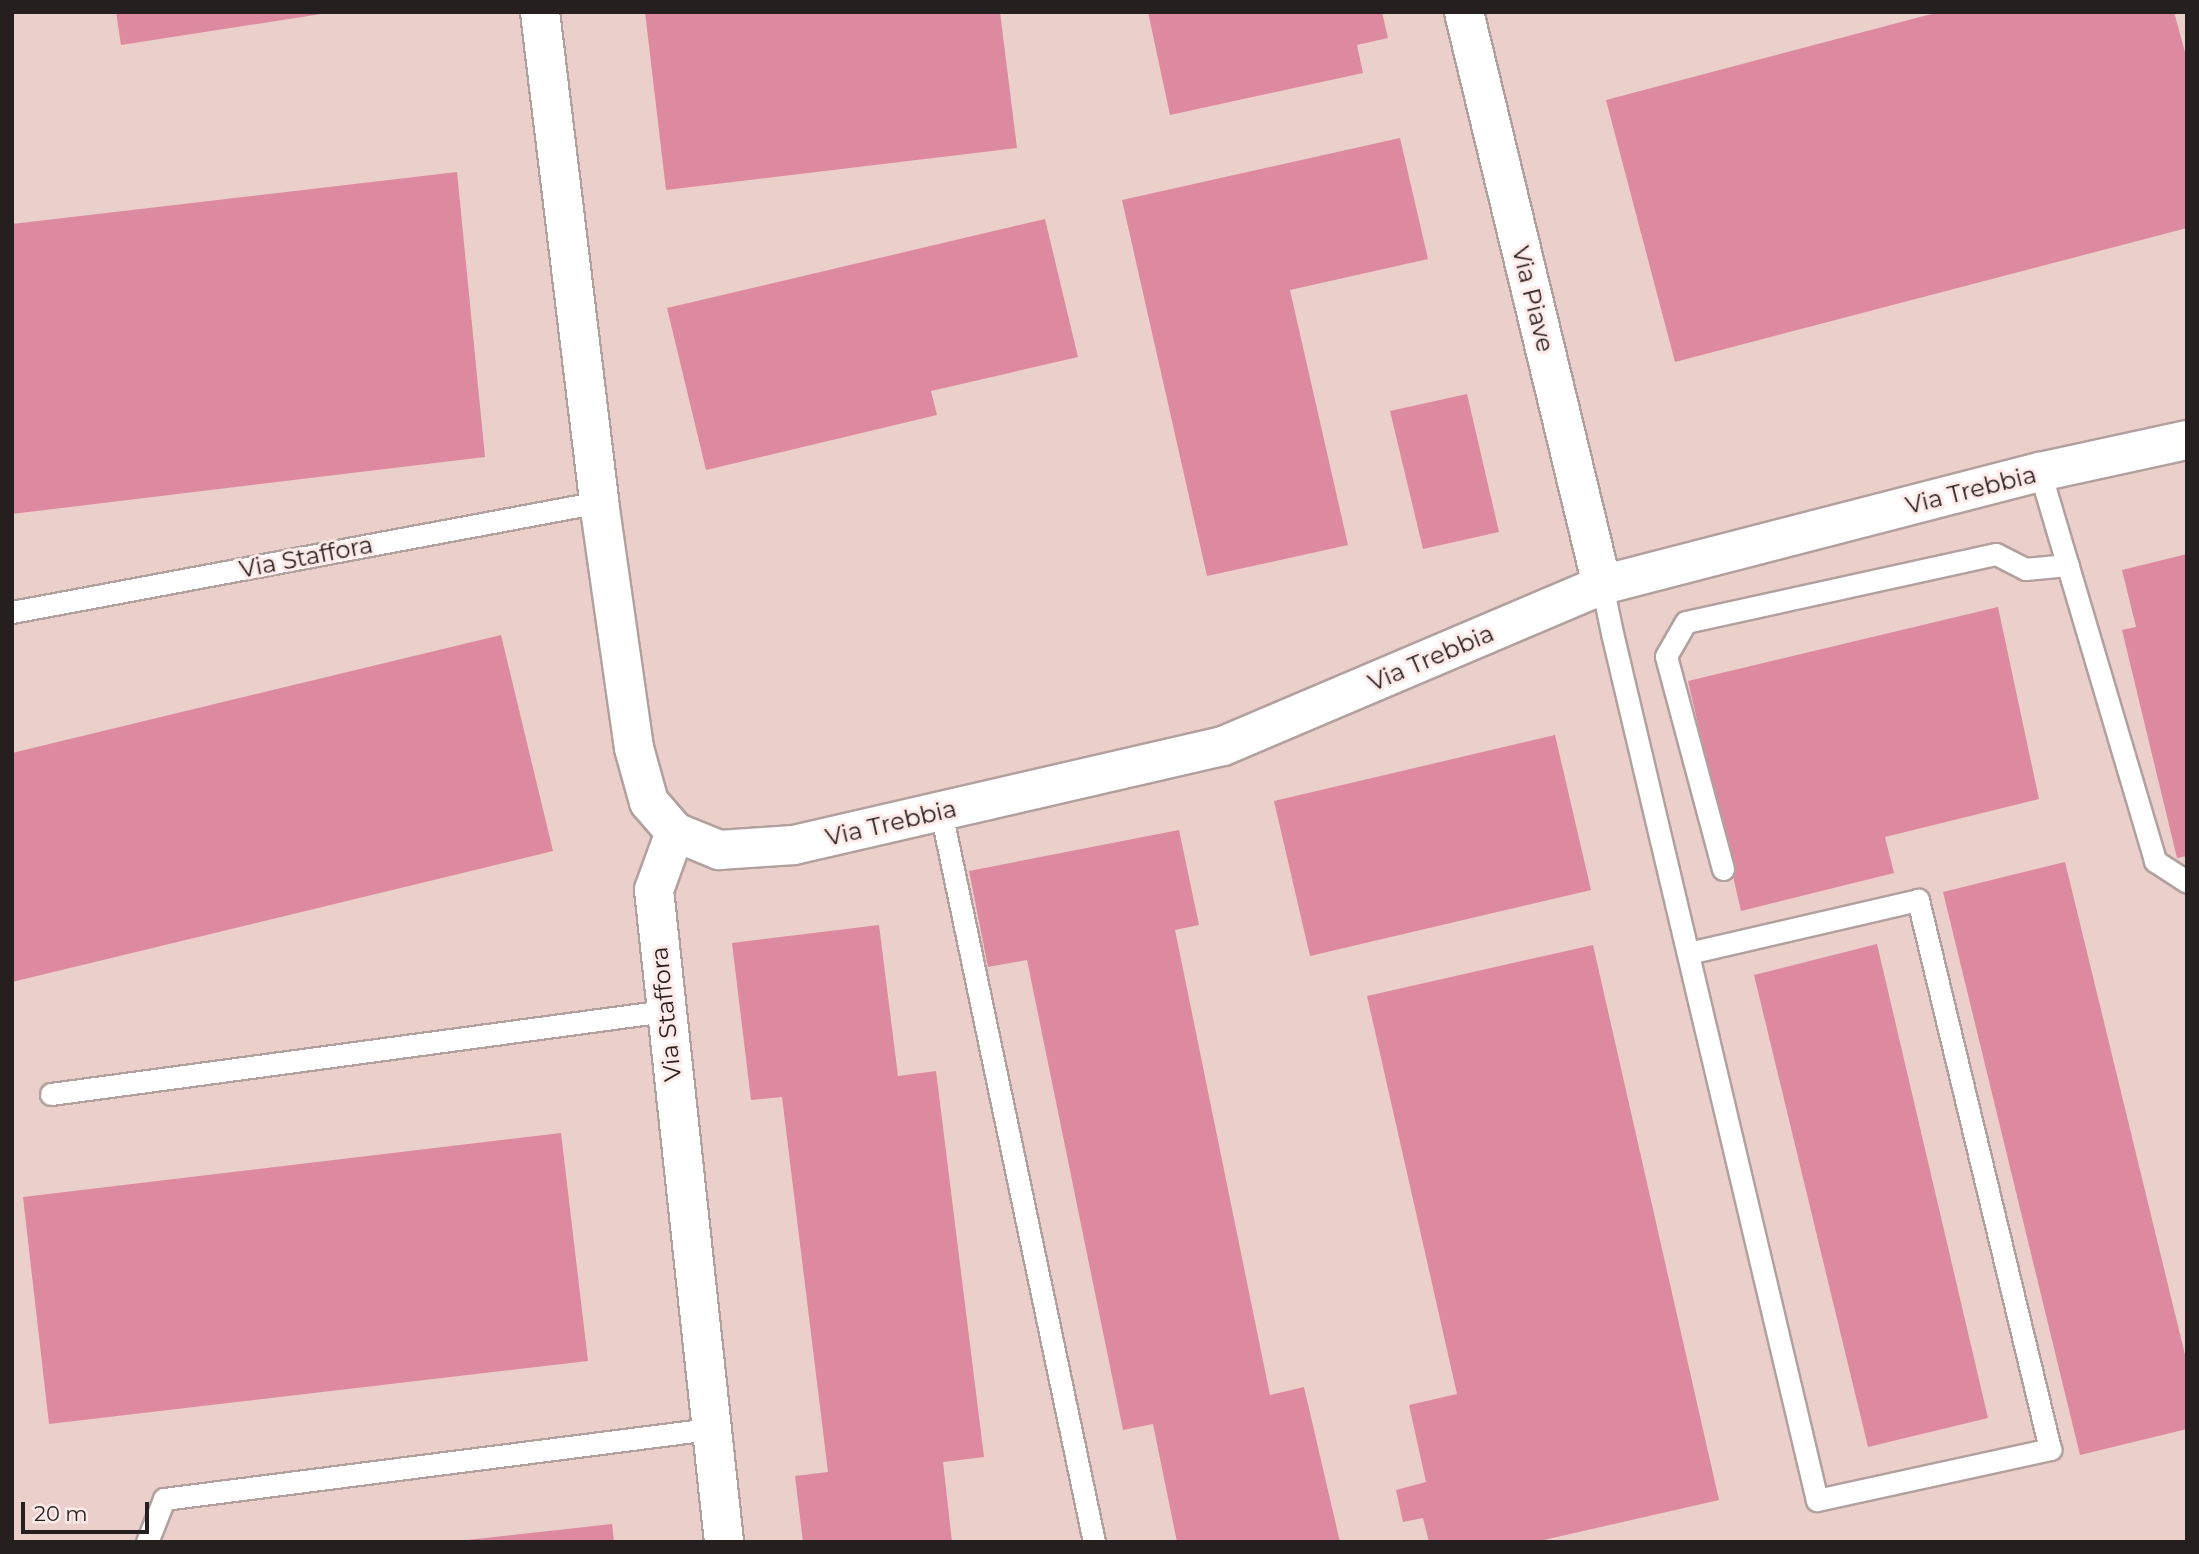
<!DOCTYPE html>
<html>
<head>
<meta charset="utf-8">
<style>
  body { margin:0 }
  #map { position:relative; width:2199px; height:1554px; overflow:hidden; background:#f1dedc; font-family:Montserrat,sans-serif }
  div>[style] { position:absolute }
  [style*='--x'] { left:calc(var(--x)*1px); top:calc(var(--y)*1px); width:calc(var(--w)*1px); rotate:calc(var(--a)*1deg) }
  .built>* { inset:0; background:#eacfcb }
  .building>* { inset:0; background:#dd8aa0 }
  .roads { filter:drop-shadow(2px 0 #b2a09e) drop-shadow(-2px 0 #b2a09e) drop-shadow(0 2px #b2a09e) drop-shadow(0 -2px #b2a09e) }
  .lane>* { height:21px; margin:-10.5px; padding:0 10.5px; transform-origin:10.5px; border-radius:10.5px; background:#fff }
  .street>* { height:38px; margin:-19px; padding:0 19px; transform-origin:19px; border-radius:19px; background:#fff }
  span { translate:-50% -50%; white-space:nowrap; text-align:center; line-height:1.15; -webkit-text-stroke:6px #feebe9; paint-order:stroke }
  .street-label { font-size:24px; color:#261f1f }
  .frame { position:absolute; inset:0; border:14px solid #261f1f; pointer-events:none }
  .scale { position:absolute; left:21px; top:1502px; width:128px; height:32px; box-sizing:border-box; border:4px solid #261f1f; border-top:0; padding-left:9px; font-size:21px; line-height:24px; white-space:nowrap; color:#261f1f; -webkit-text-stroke:5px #feebe9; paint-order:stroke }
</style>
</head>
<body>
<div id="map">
  <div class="built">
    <div style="clip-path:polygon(12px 12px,2187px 12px,2187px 1542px,12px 1542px)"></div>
  </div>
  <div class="building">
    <div style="clip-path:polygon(116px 12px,321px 12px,321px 14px,121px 45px)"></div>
    <div style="clip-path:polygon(645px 12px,1000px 12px,1017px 148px,666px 190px)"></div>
    <div style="clip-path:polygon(1148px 12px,1382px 12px,1388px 38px,1357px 45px,1363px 73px,1170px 115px)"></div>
    <div style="clip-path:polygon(1939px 12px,2174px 12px,2187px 59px,2187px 228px,1675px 362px,1606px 100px)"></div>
    <div style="clip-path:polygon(1400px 138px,1428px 259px,1290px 290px,1348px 545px,1207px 576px,1122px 200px)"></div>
    <div style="clip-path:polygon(457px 172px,485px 457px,12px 514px,12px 224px)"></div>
    <div style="clip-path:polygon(1045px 219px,1078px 357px,931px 391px,937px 415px,706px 470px,667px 308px)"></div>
    <div style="clip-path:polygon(1467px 394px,1499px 532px,1423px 549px,1390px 411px)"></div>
    <div style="clip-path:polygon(2187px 554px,2187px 856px,2177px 858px,2122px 630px,2136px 627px,2122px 570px)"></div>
    <div style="clip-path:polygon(1998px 607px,2039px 799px,1885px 837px,1894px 873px,1741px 911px,1688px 681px)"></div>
    <div style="clip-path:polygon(501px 635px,553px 851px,12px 982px,12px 753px)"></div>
    <div style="clip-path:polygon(1555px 735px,1591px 890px,1310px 956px,1274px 801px)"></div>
    <div style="clip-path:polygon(1179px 830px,1199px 925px,1175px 930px,1270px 1395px,1304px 1387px,1340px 1542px,1177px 1542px,1153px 1424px,1123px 1430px,1027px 960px,988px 967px,969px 871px)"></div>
    <div style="clip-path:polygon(2065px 862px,2187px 1363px,2187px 1429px,2080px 1455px,1943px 892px)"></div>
    <div style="clip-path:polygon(879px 925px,898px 1076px,936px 1071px,984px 1457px,943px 1462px,952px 1542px,803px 1542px,795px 1476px,828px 1472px,782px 1097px,751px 1100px,732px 943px)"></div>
    <div style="clip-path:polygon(1877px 944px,1988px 1418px,1868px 1447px,1754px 975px)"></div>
    <div style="clip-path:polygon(1593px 945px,1719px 1500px,1535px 1542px,1429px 1542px,1423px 1518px,1403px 1522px,1396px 1490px,1426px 1482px,1409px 1405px,1457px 1394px,1367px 996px)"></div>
    <div style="clip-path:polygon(561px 1133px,588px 1361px,49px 1424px,23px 1197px)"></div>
    <div style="clip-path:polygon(612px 1524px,614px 1542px,467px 1542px,467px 1540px)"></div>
  </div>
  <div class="roads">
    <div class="lane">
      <div style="--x:2040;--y:472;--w:406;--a:73.5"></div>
      <div style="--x:2155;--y:861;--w:38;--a:33"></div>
      <div style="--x:1602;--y:585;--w:49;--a:78.2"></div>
      <div style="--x:1612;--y:633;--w:891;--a:76.7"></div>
      <div style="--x:1817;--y:1500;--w:239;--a:-12.3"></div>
      <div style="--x:2050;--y:1449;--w:565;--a:-103.52"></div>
      <div style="--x:1918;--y:900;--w:236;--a:167"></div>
      <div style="--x:12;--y:612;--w:597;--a:-10.61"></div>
      <div style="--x:941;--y:812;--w:746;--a:78.16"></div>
      <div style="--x:1723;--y:869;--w:220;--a:-105"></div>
      <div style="--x:1666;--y:656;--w:39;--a:-60"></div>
      <div style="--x:1686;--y:622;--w:317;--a:-12.4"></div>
      <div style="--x:1996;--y:554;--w:33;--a:27"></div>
      <div style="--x:2025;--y:569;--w:43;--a:-5.3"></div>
      <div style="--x:51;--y:1094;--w:620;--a:-7.7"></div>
      <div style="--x:147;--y:1542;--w:46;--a:-68.4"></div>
      <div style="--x:164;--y:1499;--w:550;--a:-7.31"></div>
    </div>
    <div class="street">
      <div style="--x:540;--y:12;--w:494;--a:83.1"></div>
      <div style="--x:599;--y:502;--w:248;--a:81.9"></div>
      <div style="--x:634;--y:748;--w:56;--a:74.5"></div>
      <div style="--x:649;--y:802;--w:40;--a:49"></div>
      <div style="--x:675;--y:832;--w:48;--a:22.2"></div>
      <div style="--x:719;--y:850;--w:75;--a:-3.8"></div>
      <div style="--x:794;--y:845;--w:440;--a:-13"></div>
      <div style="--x:1223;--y:746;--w:412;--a:-23"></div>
      <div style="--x:1602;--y:585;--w:452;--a:-14.5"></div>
      <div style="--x:2040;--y:472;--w:150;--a:-12.3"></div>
      <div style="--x:1464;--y:12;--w:589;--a:76.46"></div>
      <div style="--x:675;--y:832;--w:62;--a:109.9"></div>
      <div style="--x:654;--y:890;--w:656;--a:83.87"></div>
    </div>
  </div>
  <div class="street-label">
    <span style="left:1533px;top:299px;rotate:76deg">Via Piave</span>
    <span style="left:1971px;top:490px;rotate:-14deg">Via Trebbia</span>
    <span style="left:306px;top:557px;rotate:-11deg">Via Staffora</span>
    <span style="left:1431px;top:658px;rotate:-23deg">Via Trebbia</span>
    <span style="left:891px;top:823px;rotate:-13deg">Via Trebbia</span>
    <span style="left:666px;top:1014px;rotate:-96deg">Via Staffora</span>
  </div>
  <div class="frame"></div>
  <div class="scale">20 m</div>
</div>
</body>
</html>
